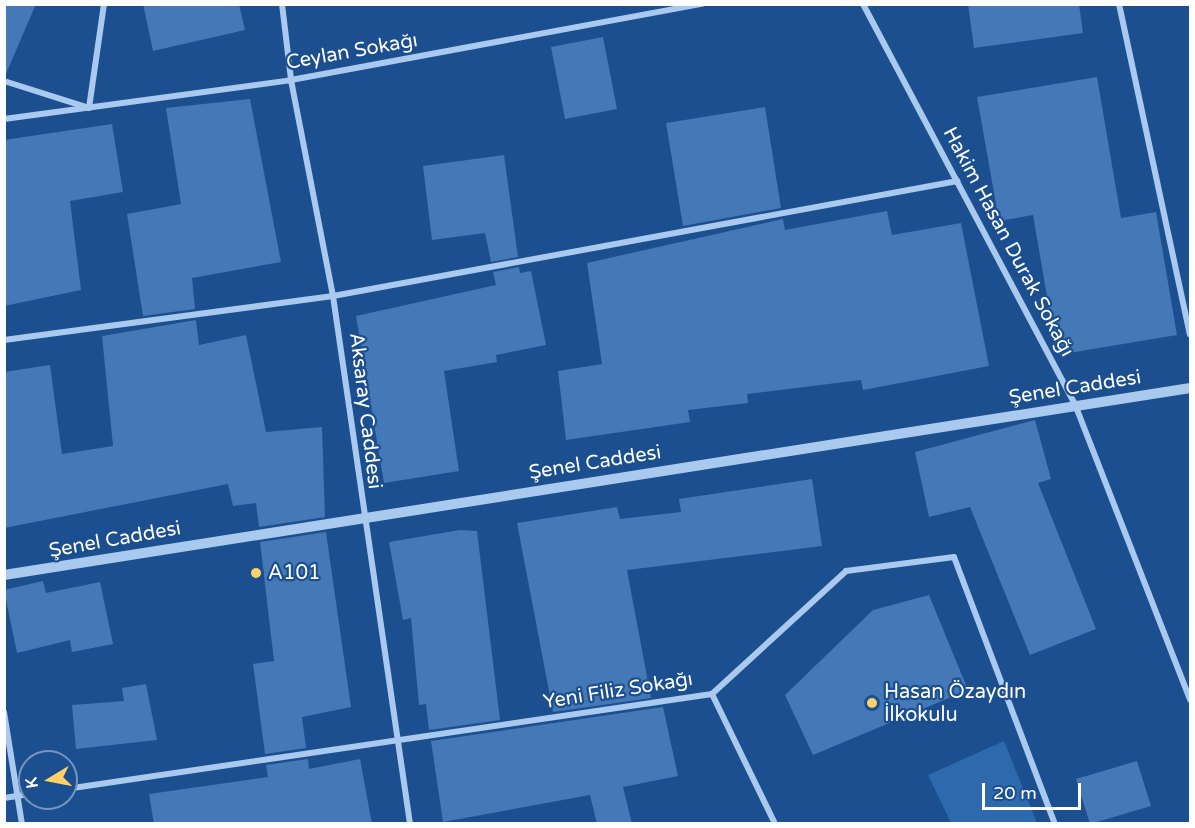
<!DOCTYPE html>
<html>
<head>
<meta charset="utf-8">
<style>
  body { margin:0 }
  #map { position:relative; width:1195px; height:828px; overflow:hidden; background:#1b4f8f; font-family:"Varela Round",sans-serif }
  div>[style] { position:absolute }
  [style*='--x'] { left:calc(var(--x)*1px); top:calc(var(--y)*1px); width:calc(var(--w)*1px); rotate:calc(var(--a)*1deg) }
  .green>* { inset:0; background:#2e69ad }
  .building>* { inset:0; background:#4478b7 }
  .minor>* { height:6px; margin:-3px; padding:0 3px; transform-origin:3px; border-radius:3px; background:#a9c9ee }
  .tertiary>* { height:10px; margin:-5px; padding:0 5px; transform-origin:5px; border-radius:5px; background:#a9c9ee }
  .dots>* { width:16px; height:16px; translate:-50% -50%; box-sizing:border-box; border:3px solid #1b4f8f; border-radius:50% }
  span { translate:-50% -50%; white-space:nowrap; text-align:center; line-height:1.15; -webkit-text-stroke:4.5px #1b4f8f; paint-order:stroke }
  .street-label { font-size:20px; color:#fff }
  .poi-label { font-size:20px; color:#fff }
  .left { translate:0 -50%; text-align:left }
  .frame { position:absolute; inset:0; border:6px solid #fff; pointer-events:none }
  .north { position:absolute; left:18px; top:750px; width:60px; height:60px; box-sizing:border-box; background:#1b4f8f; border:2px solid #7695bc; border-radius:50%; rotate:260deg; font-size:16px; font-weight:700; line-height:24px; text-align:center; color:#fff }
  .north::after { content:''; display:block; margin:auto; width:21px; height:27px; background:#ffd166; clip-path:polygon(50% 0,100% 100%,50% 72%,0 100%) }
  .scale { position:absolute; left:982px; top:783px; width:99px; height:27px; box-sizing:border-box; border:3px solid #fff; border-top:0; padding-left:8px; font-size:18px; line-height:21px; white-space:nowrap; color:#fff; -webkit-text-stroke:4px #1b4f8f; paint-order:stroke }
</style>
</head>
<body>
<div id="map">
  <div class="green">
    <div style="clip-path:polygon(1004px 741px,1037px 823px,951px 823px,928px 775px)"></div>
  </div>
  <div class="building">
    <div style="clip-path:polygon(4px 4px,36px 4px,5px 76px,4px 76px)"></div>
    <div style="clip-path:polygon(143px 4px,239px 4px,245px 30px,153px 51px)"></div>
    <div style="clip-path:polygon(968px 4px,1079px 4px,1083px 33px,974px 48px)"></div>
    <div style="clip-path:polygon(603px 37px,617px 109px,565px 119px,551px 47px)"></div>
    <div style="clip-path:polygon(1097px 77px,1121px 218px,1156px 212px,1177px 335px,1057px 355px,1033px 215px,999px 221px,977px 97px)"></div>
    <div style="clip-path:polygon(250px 99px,281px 262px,192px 278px,195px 309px,143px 316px,127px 214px,181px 204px,166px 108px)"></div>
    <div style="clip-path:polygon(765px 107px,781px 208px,683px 226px,666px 123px)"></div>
    <div style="clip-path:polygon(112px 124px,123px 192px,70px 201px,81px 290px,4px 306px,4px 140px)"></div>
    <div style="clip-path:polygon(504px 155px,518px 257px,491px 262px,485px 233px,432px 240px,423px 166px)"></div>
    <div style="clip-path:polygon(887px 211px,892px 235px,961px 223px,989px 366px,863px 390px,861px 380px,747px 394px,748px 403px,688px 410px,690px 422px,566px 440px,558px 371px,602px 364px,587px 263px,783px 219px,785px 230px)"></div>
    <div style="clip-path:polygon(519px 267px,520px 273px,531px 271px,546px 345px,496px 355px,497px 362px,444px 371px,459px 471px,384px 483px,356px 316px,496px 285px,493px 272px)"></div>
    <div style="clip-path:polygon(196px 320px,199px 345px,246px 335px,266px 432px,322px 427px,325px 517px,259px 527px,256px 503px,233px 506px,228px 484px,4px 528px,4px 372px,50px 365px,62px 454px,113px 446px,102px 336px)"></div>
    <div style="clip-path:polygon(1035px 420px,1051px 479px,1038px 483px,1096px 629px,1030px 655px,970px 507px,929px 517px,915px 452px)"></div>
    <div style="clip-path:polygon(812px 479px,822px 546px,627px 570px,651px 698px,553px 712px,517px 523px,617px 507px,620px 519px,681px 512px,679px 499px)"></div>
    <div style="clip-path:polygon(460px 530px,477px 531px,500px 720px,429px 730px,426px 704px,419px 705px,411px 618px,403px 620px,389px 542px)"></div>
    <div style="clip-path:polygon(326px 532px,351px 707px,302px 717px,306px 748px,265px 754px,253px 664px,274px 661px,260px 542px)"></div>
    <div style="clip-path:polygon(43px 581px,46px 593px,100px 582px,113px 644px,72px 652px,70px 640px,17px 653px,4px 590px)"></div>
    <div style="clip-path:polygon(929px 595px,968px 690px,813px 755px,785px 695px,873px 610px)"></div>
    <div style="clip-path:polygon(146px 684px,157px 740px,76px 749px,72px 705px,124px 701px,122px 688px)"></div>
    <div style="clip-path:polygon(663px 707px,678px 776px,623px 787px,632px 824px,597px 824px,590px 795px,443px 822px,431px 741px)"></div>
    <div style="clip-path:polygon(308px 759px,309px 769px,360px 759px,372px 824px,154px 824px,149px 794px,268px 777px,266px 765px)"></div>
    <div style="clip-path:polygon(1137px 761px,1151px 806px,1090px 824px,1076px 779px)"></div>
  </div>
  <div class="minor">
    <div style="--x:282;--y:4;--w:77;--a:83.2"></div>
    <div style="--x:291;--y:80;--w:220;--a:79"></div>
    <div style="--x:333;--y:296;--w:534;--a:81.7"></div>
    <div style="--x:863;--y:4;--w:456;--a:62.1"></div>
    <div style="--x:1076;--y:407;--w:314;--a:68.7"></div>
    <div style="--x:1119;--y:4;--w:338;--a:77.9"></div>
    <div style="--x:4;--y:81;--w:89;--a:17.6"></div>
    <div style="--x:89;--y:108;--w:105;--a:-81.8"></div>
    <div style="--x:4;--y:119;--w:290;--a:-7.7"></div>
    <div style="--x:291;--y:80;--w:419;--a:-10.5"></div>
    <div style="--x:4;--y:340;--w:332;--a:-7.6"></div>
    <div style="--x:333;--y:296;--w:635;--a:-10.43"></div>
    <div style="--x:712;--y:694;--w:144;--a:64.1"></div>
    <div style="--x:4;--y:712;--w:113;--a:80.9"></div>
    <div style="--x:66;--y:789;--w:653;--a:-8.37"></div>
    <div style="--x:712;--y:694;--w:182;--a:-42.5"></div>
    <div style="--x:846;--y:571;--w:109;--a:-7.4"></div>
    <div style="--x:954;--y:557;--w:285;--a:69.3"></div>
    <div style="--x:4;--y:798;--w:26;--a:-9"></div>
  </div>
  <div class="tertiary">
    <div style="--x:4;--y:575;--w:1201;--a:-8.96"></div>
  </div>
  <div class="dots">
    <div style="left:256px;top:573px;background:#ffd166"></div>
    <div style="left:872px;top:703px;background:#ffd166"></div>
  </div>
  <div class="street-label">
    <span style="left:352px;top:52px;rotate:-10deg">Ceylan Sokağı</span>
    <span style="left:1008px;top:242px;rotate:62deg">Hakim Hasan Durak Sokağı</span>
    <span style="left:1075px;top:388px;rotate:-9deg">Şenel Caddesi</span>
    <span style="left:365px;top:411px;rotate:83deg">Aksaray Caddesi</span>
    <span style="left:595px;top:463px;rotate:-9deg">Şenel Caddesi</span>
    <span style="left:115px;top:540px;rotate:-10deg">Şenel Caddesi</span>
    <span style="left:618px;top:691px;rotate:-9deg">Yeni Filiz Sokağı</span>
  </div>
  <div class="poi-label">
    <span class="left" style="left:268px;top:573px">A101</span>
    <span class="left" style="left:884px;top:704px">Hasan Özaydın<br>İlkokulu</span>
  </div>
  <div class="frame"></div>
  <div class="north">K</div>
  <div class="scale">20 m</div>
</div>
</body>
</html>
